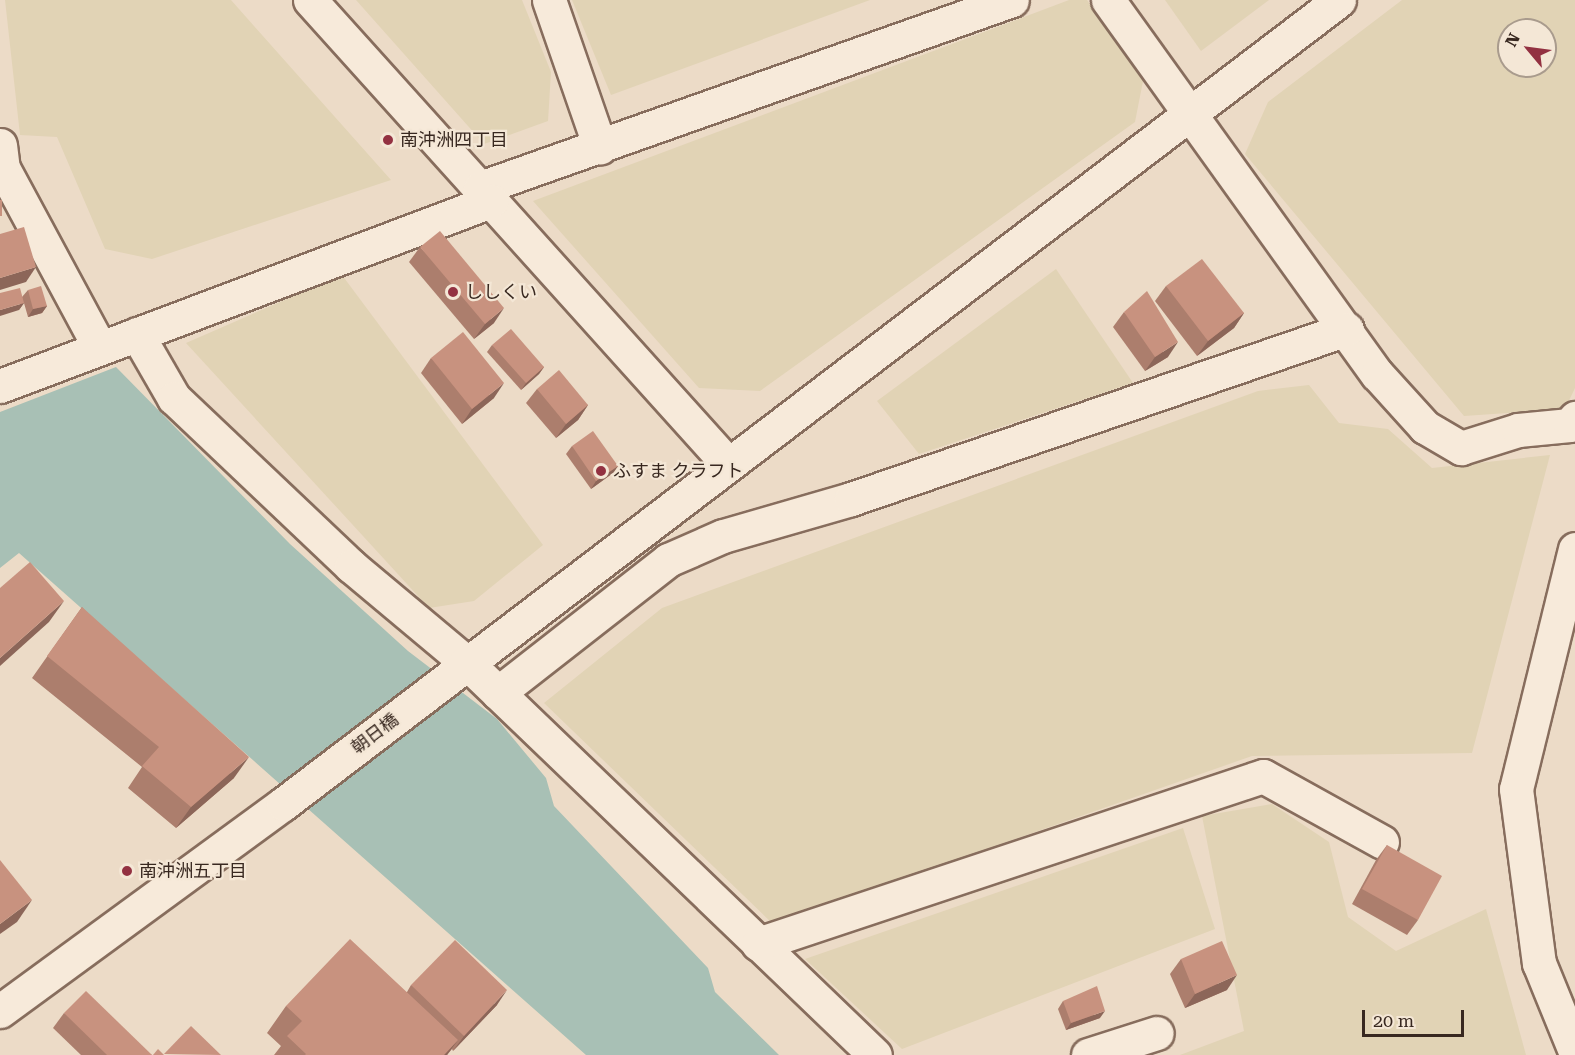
<!DOCTYPE html>
<html>
<head>
<meta charset="utf-8">
<style>
  body { margin:0 }
  #map { position:relative; width:1575px; height:1055px; overflow:hidden; background:#ecdbc7; font-family:"Roboto Serif","Noto Sans JP",serif }
  div>[style] { position:absolute }
  [style*='--x'] { left:calc(var(--x)*1px); top:calc(var(--y)*1px); width:calc(var(--w)*1px); rotate:calc(var(--a)*1deg) }
  .farmland>* { inset:0; background:#e1d3b5 }
  .water>* { inset:0; background:#a8c0b5 }
  .roads { filter:drop-shadow(2px 0 #876d5d) drop-shadow(-2px 0 #876d5d) drop-shadow(0 2px #876d5d) drop-shadow(0 -2px #876d5d) }
  .minor>* { height:33px; margin:-16.5px; padding:0 16.5px; transform-origin:16.5px; border-radius:16.5px; background:#f7eada }
  .wall>* { inset:0; background:#ac7e6d }
  .shaded-wall>* { inset:0; background:#8c6659 }
  .building>* { inset:0; background:#c8927f }
  .dots>* { width:16px; height:16px; translate:-50% -50%; box-sizing:border-box; border:3px solid #f4e7d6; border-radius:50% }
  span { translate:-50% -50%; white-space:nowrap; text-align:center; line-height:1.15; -webkit-text-stroke:4.5px #f4e7d6; paint-order:stroke }
  .poi-label { font-size:18px; color:#382820 }
  .left { translate:0 -50%; text-align:left }
  .street-label { font-size:18px; color:#382820 }
  .north { position:absolute; left:1497px; top:18px; width:60px; height:60px; box-sizing:border-box; background:#f4e7d6; border:2px solid #a99b8d; border-radius:50%; rotate:299deg; font-size:16px; font-weight:700; line-height:24px; text-align:center; color:#382820 }
  .north::after { content:''; display:block; margin:auto; width:21px; height:27px; background:#933141; clip-path:polygon(50% 0,100% 100%,50% 72%,0 100%) }
  .scale { position:absolute; left:1362px; top:1010px; width:102px; height:27px; box-sizing:border-box; border:3px solid #382820; border-top:0; padding-left:8px; font-size:18px; line-height:21px; white-space:nowrap; color:#382820; -webkit-text-stroke:4px #f4e7d6; paint-order:stroke }
</style>
</head>
<body>
<div id="map">
  <div class="farmland">
    <div style="clip-path:polygon(5px 0,231px 0,391px 180px,152px 259px,105px 249px,57px 137px,20px 135px)"></div>
    <div style="clip-path:polygon(356px 0,522px 0,551px 72px,548px 121px,484px 144px)"></div>
    <div style="clip-path:polygon(572px 0,870px 0,611px 95px)"></div>
    <div style="clip-path:polygon(1069px 0,1087px 0,1143px 81px,1135px 122px,760px 391px,699px 388px,533px 201px)"></div>
    <div style="clip-path:polygon(1165px 0,1269px 0,1201px 51px)"></div>
    <div style="clip-path:polygon(evenodd,1402px 0,1575px 0,1575px 388px,1565px 409px,1464px 416px,1245px 154px,1268px 102px,1402px 0,1509px 30px,1545px 30px,1545px 66px,1509px 66px,1509px 30px)"></div>
    <div style="clip-path:polygon(1056px 269px,1133px 383px,919px 454px,877px 401px)"></div>
    <div style="clip-path:polygon(342px 275px,543px 545px,474px 601px,429px 608px,186px 343px)"></div>
    <div style="clip-path:polygon(1309px 385px,1339px 423px,1388px 429px,1432px 468px,1550px 455px,1472px 753px,1252px 756px,773px 924px,544px 703px,662px 608px,1258px 391px)"></div>
    <div style="clip-path:polygon(1272px 804px,1329px 842px,1348px 917px,1396px 951px,1486px 909px,1526px 1055px,1180px 1055px,1244px 1031px,1202px 816px)"></div>
    <div style="clip-path:polygon(1183px 828px,1215px 929px,902px 1049px,805px 959px)"></div>
  </div>
  <div class="water">
    <div style="clip-path:polygon(116px 367px,290px 544px,408px 651px,497px 719px,546px 778px,554px 806px,708px 968px,715px 992px,779px 1055px,586px 1055px,19px 553px,0 568px,0 412px)"></div>
  </div>
  <div class="roads">
    <div class="minor">
      <div style="--x:310;--y:0;--w:623;--a:47.99"></div>
      <div style="--x:549;--y:0;--w:156;--a:70.9"></div>
      <div style="--x:1108;--y:0;--w:461;--a:54.3"></div>
      <div style="--x:1377;--y:374;--w:72;--a:47.8"></div>
      <div style="--x:1425;--y:427;--w:42;--a:30.3"></div>
      <div style="--x:1461;--y:448;--w:60;--a:-17.5"></div>
      <div style="--x:1518;--y:430;--w:52;--a:-5.5"></div>
      <div style="--x:1570;--y:425;--w:9;--a:-54"></div>
      <div style="--x:0;--y:145;--w:23;--a:83"></div>
      <div style="--x:3;--y:168;--w:204;--a:61.7"></div>
      <div style="--x:480;--y:188;--w:564;--a:-19.46"></div>
      <div style="--x:137;--y:334;--w:74;--a:60"></div>
      <div style="--x:174;--y:398;--w:244;--a:43.5"></div>
      <div style="--x:351;--y:566;--w:150;--a:39.9"></div>
      <div style="--x:466;--y:662;--w:567;--a:43.86"></div>
      <div style="--x:0;--y:386;--w:525;--a:-20.65"></div>
      <div style="--x:1575;--y:549;--w:247;--a:103.8"></div>
      <div style="--x:1516;--y:789;--w:176;--a:82.5"></div>
      <div style="--x:1539;--y:963;--w:95;--a:67.8"></div>
      <div style="--x:498;--y:693;--w:216;--a:-38"></div>
      <div style="--x:668;--y:560;--w:60;--a:-23.6"></div>
      <div style="--x:723;--y:536;--w:133;--a:-16.1"></div>
      <div style="--x:851;--y:499;--w:524;--a:-18.92"></div>
      <div style="--x:758;--y:944;--w:532;--a:-18.4"></div>
      <div style="--x:1263;--y:776;--w:136;--a:29"></div>
      <div style="--x:0;--y:1011;--w:351;--a:-36.2"></div>
      <div style="--x:283;--y:804;--w:1327;--a:-37.28"></div>
      <div style="--x:1088;--y:1055;--w:72;--a:-17.7"></div>
    </div>
  </div>
  <div class="wall">
    <div style="clip-path:polygon(420px 247px,494px 323px,474px 339px,409px 262px)"></div>
    <div style="clip-path:polygon(1166px 286px,1244px 313px,1234px 328px,1197px 356px,1155px 301px)"></div>
    <div style="clip-path:polygon(28px 290px,47px 306px,42px 313px,28px 317px,24px 303px,19px 310px,22px 297px)"></div>
    <div style="clip-path:polygon(1124px 312px,1168px 357px,1145px 371px,1113px 327px)"></div>
    <div style="clip-path:polygon(492px 345px,544px 367px,539px 374px,521px 390px,487px 352px)"></div>
    <div style="clip-path:polygon(431px 358px,494px 398px,462px 424px,421px 373px)"></div>
    <div style="clip-path:polygon(537px 389px,588px 405px,578px 420px,556px 438px,526px 403px)"></div>
    <div style="clip-path:polygon(572px 446px,618px 466px,613px 473px,591px 489px,566px 454px)"></div>
    <div style="clip-path:polygon(82px 607px,234px 778px,176px 828px,128px 788px,142px 767px,32px 678px)"></div>
    <div style="clip-path:polygon(1387px 845px,1418px 920px,1407px 935px,1352px 904px,1376px 860px)"></div>
    <div style="clip-path:polygon(1181px 959px,1227px 990px,1185px 1008px,1170px 974px)"></div>
    <div style="clip-path:polygon(411px 985px,497px 1005px,453px 1051px,452px 1049px,447px 1055px,274px 1055px,281px 1046px,267px 1033px,286px 1006px,407px 992px)"></div>
    <div style="clip-path:polygon(1063px 1001px,1100px 1018px,1066px 1030px,1058px 1009px)"></div>
    <div style="clip-path:polygon(64px 1013px,152px 1055px,81px 1055px,53px 1028px)"></div>
  </div>
  <div class="shaded-wall">
    <div style="clip-path:polygon(36px 267px,26px 282px,0 290px,0 278px)"></div>
    <div style="clip-path:polygon(24px 303px,19px 310px,0 316px,0 310px)"></div>
    <div style="clip-path:polygon(47px 306px,42px 313px,28px 317px,33px 309px)"></div>
    <div style="clip-path:polygon(504px 308px,494px 323px,474px 339px,485px 324px)"></div>
    <div style="clip-path:polygon(1244px 313px,1234px 328px,1197px 356px,1208px 341px)"></div>
    <div style="clip-path:polygon(1178px 342px,1168px 357px,1145px 371px,1155px 357px)"></div>
    <div style="clip-path:polygon(544px 367px,539px 374px,521px 390px,526px 383px)"></div>
    <div style="clip-path:polygon(504px 383px,494px 398px,462px 424px,472px 409px)"></div>
    <div style="clip-path:polygon(588px 405px,578px 420px,556px 438px,566px 424px)"></div>
    <div style="clip-path:polygon(618px 466px,613px 473px,591px 489px,596px 481px)"></div>
    <div style="clip-path:polygon(64px 601px,49px 622px,0 666px,0 658px)"></div>
    <div style="clip-path:polygon(249px 757px,234px 778px,176px 828px,191px 807px)"></div>
    <div style="clip-path:polygon(32px 900px,17px 922px,0 934px,0 924px)"></div>
    <div style="clip-path:polygon(1237px 975px,1227px 990px,1185px 1008px,1195px 994px)"></div>
    <div style="clip-path:polygon(507px 990px,497px 1005px,453px 1051px,464px 1036px)"></div>
    <div style="clip-path:polygon(1105px 1011px,1100px 1018px,1066px 1030px,1071px 1023px)"></div>
    <div style="clip-path:polygon(458px 1040px,447px 1055px,444px 1055px)"></div>
  </div>
  <div class="building">
    <div style="clip-path:polygon(0 200px,2px 200px,2px 216px,0 216px)"></div>
    <div style="clip-path:polygon(24px 227px,36px 267px,0 278px,0 234px)"></div>
    <div style="clip-path:polygon(440px 231px,504px 308px,485px 324px,420px 247px)"></div>
    <div style="clip-path:polygon(1202px 259px,1244px 313px,1208px 341px,1166px 286px)"></div>
    <div style="clip-path:polygon(41px 286px,47px 306px,33px 309px,28px 290px)"></div>
    <div style="clip-path:polygon(20px 288px,24px 303px,0 310px,0 293px)"></div>
    <div style="clip-path:polygon(1147px 291px,1178px 342px,1155px 357px,1124px 312px)"></div>
    <div style="clip-path:polygon(511px 329px,544px 367px,526px 383px,492px 345px)"></div>
    <div style="clip-path:polygon(463px 332px,504px 383px,472px 409px,431px 358px)"></div>
    <div style="clip-path:polygon(559px 370px,588px 405px,566px 424px,537px 389px)"></div>
    <div style="clip-path:polygon(593px 431px,618px 466px,596px 481px,572px 446px)"></div>
    <div style="clip-path:polygon(30px 562px,64px 601px,0 658px,0 588px)"></div>
    <div style="clip-path:polygon(82px 607px,249px 757px,191px 807px,142px 766px,159px 747px,47px 656px)"></div>
    <div style="clip-path:polygon(1387px 845px,1442px 876px,1418px 920px,1362px 889px)"></div>
    <div style="clip-path:polygon(0 860px,32px 900px,0 924px)"></div>
    <div style="clip-path:polygon(350px 939px,458px 1040px,444px 1055px,305px 1055px,306px 1054px,287px 1036px,302px 1021px,286px 1006px)"></div>
    <div style="clip-path:polygon(455px 940px,507px 990px,464px 1036px,411px 985px)"></div>
    <div style="clip-path:polygon(1222px 941px,1237px 975px,1195px 994px,1181px 959px)"></div>
    <div style="clip-path:polygon(1097px 986px,1105px 1011px,1071px 1023px,1063px 1001px)"></div>
    <div style="clip-path:polygon(86px 991px,152px 1055px,107px 1055px,64px 1013px)"></div>
    <div style="clip-path:polygon(191px 1026px,221px 1055px,164px 1054px)"></div>
    <div style="clip-path:polygon(158px 1049px,164px 1055px,153px 1055px)"></div>
  </div>
  <div class="dots">
    <div style="left:388px;top:140px;background:#933141"></div>
    <div style="left:453px;top:292px;background:#933141"></div>
    <div style="left:601px;top:471px;background:#933141"></div>
    <div style="left:127px;top:871px;background:#933141"></div>
  </div>
  <div class="poi-label">
    <span class="left" style="left:400px;top:140px">南沖洲四丁目</span>
    <span class="left" style="left:465px;top:292px">ししくい</span>
    <span class="left" style="left:613px;top:471px">ふすま クラフト</span>
    <span class="left" style="left:139px;top:871px">南沖洲五丁目</span>
  </div>
  <div class="street-label">
    <span style="left:375px;top:734px;rotate:-37deg">朝日橋</span>
  </div>
  <div class="north">N</div>
  <div class="scale">20 m</div>
</div>
</body>
</html>
